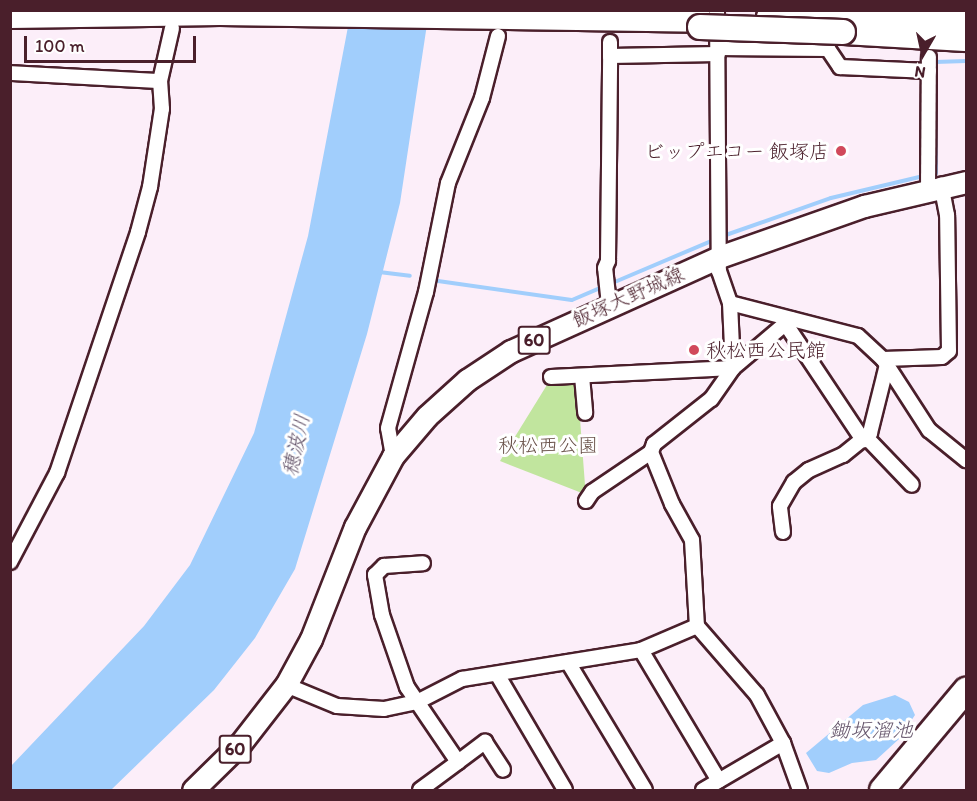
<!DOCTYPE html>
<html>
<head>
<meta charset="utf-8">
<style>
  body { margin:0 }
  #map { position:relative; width:977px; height:801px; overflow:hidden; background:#fceef9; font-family:Itim,"Klee One",sans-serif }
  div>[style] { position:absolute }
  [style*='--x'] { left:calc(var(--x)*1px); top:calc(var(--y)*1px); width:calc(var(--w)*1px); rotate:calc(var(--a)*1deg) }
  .green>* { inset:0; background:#c1e59e }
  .water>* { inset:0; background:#a1cefc }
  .stream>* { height:4px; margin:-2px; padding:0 2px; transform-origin:2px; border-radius:2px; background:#a1cefc }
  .roads { filter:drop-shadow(2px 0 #4a1f2b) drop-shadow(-2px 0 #4a1f2b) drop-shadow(0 2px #4a1f2b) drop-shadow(0 -2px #4a1f2b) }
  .street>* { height:14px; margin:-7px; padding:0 7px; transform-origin:7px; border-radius:7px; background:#fff }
  .primary>* { height:21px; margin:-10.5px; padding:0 10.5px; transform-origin:10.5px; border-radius:10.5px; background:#fff }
  .highway>* { height:24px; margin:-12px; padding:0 12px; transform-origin:12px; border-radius:12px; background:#fff }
  .bridges { filter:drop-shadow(2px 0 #4a1f2b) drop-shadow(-2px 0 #4a1f2b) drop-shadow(0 2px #4a1f2b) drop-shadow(0 -2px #4a1f2b) }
  .highway-bridge>* { height:24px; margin:-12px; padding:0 12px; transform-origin:12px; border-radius:12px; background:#fff }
  .dots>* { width:16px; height:16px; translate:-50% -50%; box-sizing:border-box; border:3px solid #fff; border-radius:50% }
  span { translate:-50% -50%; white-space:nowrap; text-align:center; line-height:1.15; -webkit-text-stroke:6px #fff; paint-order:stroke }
  .shield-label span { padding:2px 4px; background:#fff; border:2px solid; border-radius:4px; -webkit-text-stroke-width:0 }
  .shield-label { font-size:18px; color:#4a1f2b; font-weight:700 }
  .poi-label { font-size:20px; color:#4a1f2b }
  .right { translate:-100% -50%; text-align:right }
  .left { translate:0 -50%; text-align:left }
  .street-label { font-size:20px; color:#4a1f2b }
  .park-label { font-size:20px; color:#685048 }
  .water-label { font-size:21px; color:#64546a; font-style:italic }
  .frame { position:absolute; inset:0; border:12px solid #4a1f2b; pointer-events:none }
  .north { position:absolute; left:893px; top:24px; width:60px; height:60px; -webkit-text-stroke:4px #fff; paint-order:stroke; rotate:189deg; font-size:16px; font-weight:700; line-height:24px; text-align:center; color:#4a1f2b }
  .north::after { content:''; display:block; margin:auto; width:21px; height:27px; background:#4a1f2b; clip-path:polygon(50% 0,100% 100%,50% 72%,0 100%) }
  .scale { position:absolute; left:24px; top:36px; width:172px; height:27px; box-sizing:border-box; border:3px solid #4a1f2b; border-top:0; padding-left:8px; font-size:18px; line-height:21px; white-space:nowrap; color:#4a1f2b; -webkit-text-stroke:4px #fff; paint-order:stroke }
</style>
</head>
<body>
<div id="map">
  <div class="green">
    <div style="clip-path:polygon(577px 379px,585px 485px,591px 490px,587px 495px,500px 461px,550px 380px)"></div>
  </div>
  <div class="water">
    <div style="clip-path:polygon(351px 11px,429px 11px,400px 203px,367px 334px,295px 569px,255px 638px,214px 690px,111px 790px,11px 790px,11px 766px,144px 626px,190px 565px,254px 433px,308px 236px)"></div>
    <div style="clip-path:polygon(895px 695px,909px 702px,915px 715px,899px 739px,876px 760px,852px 763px,829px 773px,817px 771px,806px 753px,863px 705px)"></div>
  </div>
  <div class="stream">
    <div style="--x:935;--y:66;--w:4;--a:-90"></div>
    <div style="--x:935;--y:62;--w:31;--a:-2"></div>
    <div style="--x:723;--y:236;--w:114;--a:-19.4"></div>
    <div style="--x:831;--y:198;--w:108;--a:-13.4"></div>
    <div style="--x:936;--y:173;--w:79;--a:-90.7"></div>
    <div style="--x:379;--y:272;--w:31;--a:7"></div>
    <div style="--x:438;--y:281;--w:135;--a:8.1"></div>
    <div style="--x:572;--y:300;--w:34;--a:-23"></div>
    <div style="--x:610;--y:284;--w:115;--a:-23"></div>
  </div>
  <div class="roads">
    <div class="street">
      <div style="--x:717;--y:10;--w:261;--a:89.6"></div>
      <div style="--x:719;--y:271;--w:34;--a:71"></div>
      <div style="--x:730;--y:303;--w:65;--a:87.4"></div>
      <div style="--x:733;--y:368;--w:38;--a:125"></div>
      <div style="--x:711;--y:399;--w:73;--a:141.7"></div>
      <div style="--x:654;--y:444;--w:9;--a:111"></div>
      <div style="--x:651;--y:452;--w:56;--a:68"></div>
      <div style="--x:672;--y:504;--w:41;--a:60.9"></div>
      <div style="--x:692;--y:540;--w:86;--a:86.7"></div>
      <div style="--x:697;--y:626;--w:91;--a:49"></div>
      <div style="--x:757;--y:695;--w:55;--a:61.6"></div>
      <div style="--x:783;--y:743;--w:50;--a:70.1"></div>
      <div style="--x:610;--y:42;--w:14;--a:90"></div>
      <div style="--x:610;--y:56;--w:108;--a:-1.1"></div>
      <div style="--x:718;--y:48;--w:110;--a:0.5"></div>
      <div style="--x:828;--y:49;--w:22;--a:56"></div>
      <div style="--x:840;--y:67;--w:89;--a:2.6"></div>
      <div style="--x:10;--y:73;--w:150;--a:3.1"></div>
      <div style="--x:928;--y:188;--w:131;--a:-89.6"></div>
      <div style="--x:730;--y:303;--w:132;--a:14.5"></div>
      <div style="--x:858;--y:336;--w:34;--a:43"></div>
      <div style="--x:883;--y:359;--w:85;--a:57.1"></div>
      <div style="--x:929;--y:430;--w:48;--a:39"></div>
      <div style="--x:609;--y:305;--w:37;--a:-96"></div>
      <div style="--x:605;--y:268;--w:8;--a:-67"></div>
      <div style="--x:608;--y:261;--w:205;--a:-89.4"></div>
      <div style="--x:785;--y:323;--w:141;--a:56.3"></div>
      <div style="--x:883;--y:359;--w:59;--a:-1.9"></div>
      <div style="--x:942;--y:357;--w:9;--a:-41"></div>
      <div style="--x:949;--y:351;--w:136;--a:-90.8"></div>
      <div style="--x:947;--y:215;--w:31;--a:-101"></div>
      <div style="--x:582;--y:376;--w:37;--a:85"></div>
      <div style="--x:551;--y:377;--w:182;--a:-2.8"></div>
      <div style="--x:733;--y:368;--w:76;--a:-40.2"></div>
      <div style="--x:866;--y:437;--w:66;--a:46.2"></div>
      <div style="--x:393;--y:456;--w:28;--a:-100"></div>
      <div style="--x:388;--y:428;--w:141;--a:-74.4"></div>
      <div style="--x:426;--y:292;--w:111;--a:-78.6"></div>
      <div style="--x:448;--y:183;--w:92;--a:-68.2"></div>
      <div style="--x:482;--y:98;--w:64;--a:-75.5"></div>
      <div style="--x:586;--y:501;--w:11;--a:-56"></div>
      <div style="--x:592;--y:492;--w:71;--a:-34.1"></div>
      <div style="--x:783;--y:532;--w:26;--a:-97"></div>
      <div style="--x:780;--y:506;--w:28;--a:-60"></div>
      <div style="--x:794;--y:482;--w:19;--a:-39"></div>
      <div style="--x:809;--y:470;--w:37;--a:-24"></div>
      <div style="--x:843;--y:455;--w:35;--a:-39"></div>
      <div style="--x:870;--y:433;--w:70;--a:-76"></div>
      <div style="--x:10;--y:562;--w:101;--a:-62.2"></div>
      <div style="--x:57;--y:473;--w:254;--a:-71.4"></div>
      <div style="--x:138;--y:232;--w:47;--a:-75.1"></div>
      <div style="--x:150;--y:187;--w:79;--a:-81.3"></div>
      <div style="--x:162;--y:109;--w:28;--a:-94"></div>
      <div style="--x:160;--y:81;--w:54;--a:-77.2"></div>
      <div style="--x:641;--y:650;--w:152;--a:59.2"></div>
      <div style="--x:568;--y:662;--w:149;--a:59"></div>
      <div style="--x:497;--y:674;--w:134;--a:59.6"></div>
      <div style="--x:286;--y:685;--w:55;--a:22.4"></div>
      <div style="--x:337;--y:706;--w:47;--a:3.7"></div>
      <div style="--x:384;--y:709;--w:34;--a:-12"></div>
      <div style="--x:417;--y:702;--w:51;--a:-27.1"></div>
      <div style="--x:462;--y:679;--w:181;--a:-9.2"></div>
      <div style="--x:641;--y:650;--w:61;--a:-23.2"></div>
      <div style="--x:458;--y:762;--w:34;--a:-37"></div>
      <div style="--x:485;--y:742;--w:33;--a:57"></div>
      <div style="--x:420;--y:790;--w:47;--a:-36.4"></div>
      <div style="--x:458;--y:762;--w:91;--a:-124.2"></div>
      <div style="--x:407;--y:687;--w:76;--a:-109.1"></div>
      <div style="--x:382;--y:615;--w:41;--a:-99.9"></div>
      <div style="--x:375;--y:575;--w:13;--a:-45"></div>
      <div style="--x:384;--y:566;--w:39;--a:-4"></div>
      <div style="--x:703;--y:790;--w:93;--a:-30.4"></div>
    </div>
    <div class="primary">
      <div style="--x:193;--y:790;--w:66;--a:-44.4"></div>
      <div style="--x:240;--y:744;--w:75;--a:-52.1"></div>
      <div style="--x:286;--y:685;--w:52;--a:-61.5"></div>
      <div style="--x:311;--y:639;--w:120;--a:-68.6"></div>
      <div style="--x:355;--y:527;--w:81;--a:-61.8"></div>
      <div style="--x:393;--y:456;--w:52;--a:-49.6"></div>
      <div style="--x:427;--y:416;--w:54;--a:-42"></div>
      <div style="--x:467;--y:380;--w:53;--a:-33.4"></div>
      <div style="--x:511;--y:351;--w:228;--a:-24.3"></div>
      <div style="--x:719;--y:257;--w:154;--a:-19.4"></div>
      <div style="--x:864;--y:206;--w:105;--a:-13.2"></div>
    </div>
    <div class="highway">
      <div style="--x:10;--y:16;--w:210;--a:-0.8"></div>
      <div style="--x:220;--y:13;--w:480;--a:0.8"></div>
      <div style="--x:769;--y:17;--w:197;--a:-0.3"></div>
      <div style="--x:843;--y:32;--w:123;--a:3.3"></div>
      <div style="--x:882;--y:790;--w:131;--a:-50"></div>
    </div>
  </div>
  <div class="bridges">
    <div class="highway-bridge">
      <div style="--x:700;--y:27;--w:143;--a:2"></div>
    </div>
  </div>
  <div class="dots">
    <div style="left:841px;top:151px;background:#d1495b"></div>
    <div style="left:694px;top:350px;background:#d1495b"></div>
  </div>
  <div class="shield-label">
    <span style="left:534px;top:340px">60</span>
    <span style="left:235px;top:749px">60</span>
  </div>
  <div class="poi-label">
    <span class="right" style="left:829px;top:151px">ビップエコー 飯塚店</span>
    <span class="left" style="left:706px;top:350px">秋松西公民館</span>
  </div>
  <div class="street-label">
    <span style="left:628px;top:297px;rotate:-24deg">飯塚大野城線</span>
  </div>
  <div class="park-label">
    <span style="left:548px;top:445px">秋松西公園</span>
  </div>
  <div class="water-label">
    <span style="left:296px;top:445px;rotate:-78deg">穂波川</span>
    <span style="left:871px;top:730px">鋤坂溜池</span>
  </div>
  <div class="frame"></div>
  <div class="north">N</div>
  <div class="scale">100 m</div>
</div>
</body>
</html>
